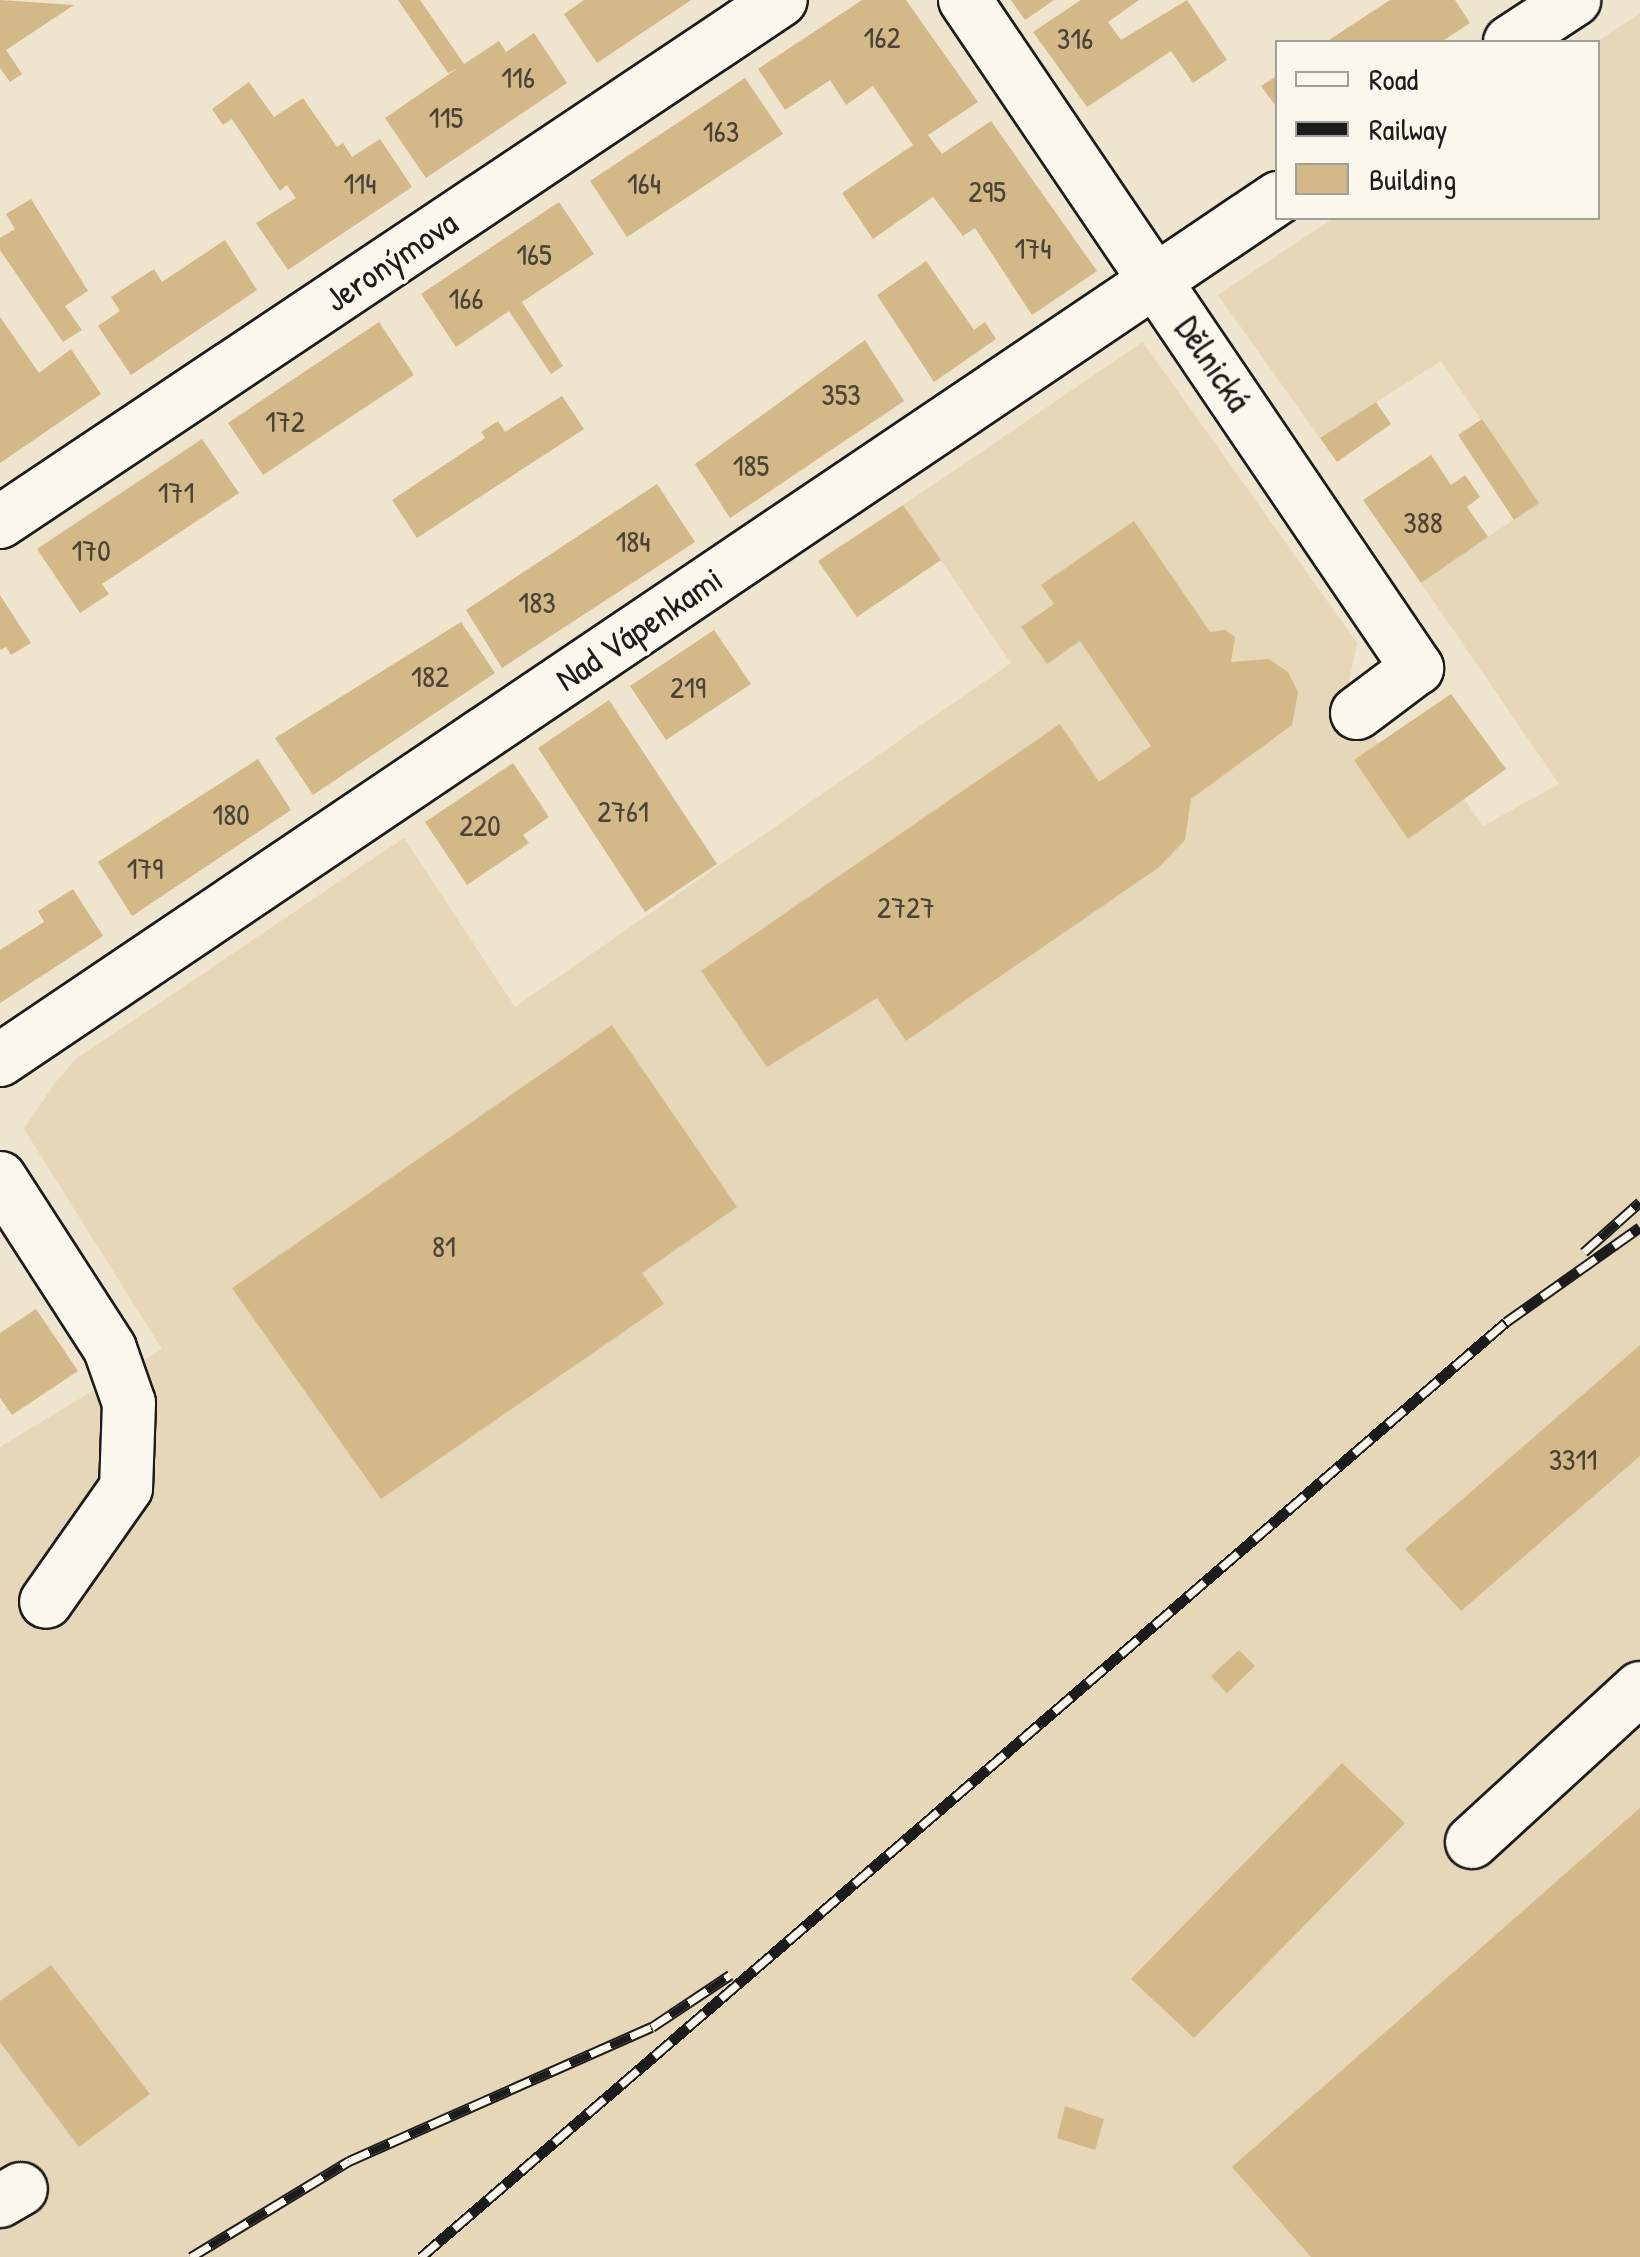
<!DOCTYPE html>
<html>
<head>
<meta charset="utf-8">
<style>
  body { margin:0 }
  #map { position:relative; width:1640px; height:2257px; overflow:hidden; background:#efe4ce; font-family:"Patrick Hand",sans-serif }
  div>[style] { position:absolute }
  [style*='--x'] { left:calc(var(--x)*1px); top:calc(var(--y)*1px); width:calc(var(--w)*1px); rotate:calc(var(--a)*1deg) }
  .built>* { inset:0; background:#e7d7b9 }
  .building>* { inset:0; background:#d3b888 }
  .roads { filter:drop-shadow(2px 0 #1c1c1c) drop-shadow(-2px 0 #1c1c1c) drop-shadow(0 2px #1c1c1c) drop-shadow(0 -2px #1c1c1c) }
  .minor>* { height:52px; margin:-26px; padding:0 26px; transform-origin:26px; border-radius:26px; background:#fbf7ec }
  .rail>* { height:11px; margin-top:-5.5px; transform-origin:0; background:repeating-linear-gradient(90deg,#fbf7ec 0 22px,#1c1c1c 0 44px); box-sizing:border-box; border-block:2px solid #1c1c1c }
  span { translate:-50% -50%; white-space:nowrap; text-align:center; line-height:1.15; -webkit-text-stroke:8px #fbf7ec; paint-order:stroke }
  .number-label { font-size:30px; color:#4a4337 }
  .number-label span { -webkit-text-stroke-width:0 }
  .street-label { font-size:35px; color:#1c1c1c }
  .legend { position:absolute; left:1275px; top:40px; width:325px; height:180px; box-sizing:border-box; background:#fbf7ec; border:2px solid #a29f99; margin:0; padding:12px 18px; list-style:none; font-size:30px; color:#1c1c1c }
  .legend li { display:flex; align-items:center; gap:20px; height:50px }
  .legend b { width:50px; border:2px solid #a29f99 }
</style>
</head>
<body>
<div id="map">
  <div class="built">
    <div style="clip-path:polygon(1640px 13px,1640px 2257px,0 2257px,0 1447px,162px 1349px,24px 1129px,55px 1083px,76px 1059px,404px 838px,515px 1007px,1011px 663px,903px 505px,1143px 342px,1357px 643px,1346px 695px,1392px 763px,1424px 742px,1483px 826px,1559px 784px,1421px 583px,1538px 503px,1441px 361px,1320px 438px,1218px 295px,1334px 218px,1598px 218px,1596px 42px)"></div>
  </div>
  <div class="building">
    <div style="clip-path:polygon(0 0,74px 5px,6px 50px,22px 74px,10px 82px,0 68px)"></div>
    <div style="clip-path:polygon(398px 0,420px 0,464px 64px,499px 41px,506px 52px,534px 33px,567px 83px,426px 178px,385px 118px,458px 68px,448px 73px)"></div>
    <div style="clip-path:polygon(584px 0,691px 0,597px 63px,564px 14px)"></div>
    <div style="clip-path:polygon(862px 0,906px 0,978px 102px,928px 135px,942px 154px,991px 121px,1097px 271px,1032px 315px,975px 228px,963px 236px,933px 197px,873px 239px,842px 193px,913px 145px,873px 86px,846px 105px,830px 80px,785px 110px,758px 69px)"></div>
    <div style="clip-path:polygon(1011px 0,1054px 0,1025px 20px)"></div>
    <div style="clip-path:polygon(1081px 0,1139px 0,1108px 22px,1121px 40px,1187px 0,1227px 60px,1193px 83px,1171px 51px,1087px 107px,1033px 32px)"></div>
    <div style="clip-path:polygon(1390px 0,1455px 0,1470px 23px,1441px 42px,1326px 42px)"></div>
    <div style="clip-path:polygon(1278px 75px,1278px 109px,1261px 86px)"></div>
    <div style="clip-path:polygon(745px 78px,783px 134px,627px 237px,590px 181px)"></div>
    <div style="clip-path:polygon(249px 82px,274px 117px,303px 98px,337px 147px,343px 143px,352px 157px,380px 139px,412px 187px,288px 270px,256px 223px,296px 198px,287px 185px,280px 191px,232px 119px,223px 125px,212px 109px)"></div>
    <div style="clip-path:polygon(31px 199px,88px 291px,65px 306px,82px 330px,63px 342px,0 250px,0 238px,15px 229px,6px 214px)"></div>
    <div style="clip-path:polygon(559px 202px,594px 254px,522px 302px,563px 366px,551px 374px,509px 311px,456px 347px,421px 294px)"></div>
    <div style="clip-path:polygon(225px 240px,257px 290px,131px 375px,98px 326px,120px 311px,111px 297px,154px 269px,162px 282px)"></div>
    <div style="clip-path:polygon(926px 261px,974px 330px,985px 322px,996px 339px,934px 382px,877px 295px)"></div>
    <div style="clip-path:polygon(0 317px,39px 373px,71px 349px,101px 394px,0 463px)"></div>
    <div style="clip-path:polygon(379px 322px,414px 375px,263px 475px,228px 423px)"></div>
    <div style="clip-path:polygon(865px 340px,904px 401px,730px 518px,695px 464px)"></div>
    <div style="clip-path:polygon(562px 396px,584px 429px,417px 538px,392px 500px,485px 438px,481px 432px,498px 421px,505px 432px)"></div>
    <div style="clip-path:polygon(1376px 402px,1391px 424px,1337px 462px,1320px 438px)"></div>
    <div style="clip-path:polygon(1482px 419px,1539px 503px,1514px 520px,1458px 435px)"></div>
    <div style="clip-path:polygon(202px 439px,239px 493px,102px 584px,109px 594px,80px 613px,37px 549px)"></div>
    <div style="clip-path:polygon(1431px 455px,1451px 485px,1465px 475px,1480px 497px,1467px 507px,1488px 537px,1421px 583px,1363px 500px)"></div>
    <div style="clip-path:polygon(657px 484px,695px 542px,502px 668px,466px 610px)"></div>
    <div style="clip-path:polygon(903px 505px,941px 560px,857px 617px,818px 561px)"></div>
    <div style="clip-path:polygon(1134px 521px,1210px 632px,1225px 630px,1235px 637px,1231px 662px,1269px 659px,1288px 672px,1298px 692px,1292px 725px,1191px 799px,1185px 840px,1158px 868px,906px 1041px,877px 998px,767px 1067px,701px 971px,1060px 724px,1099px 782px,1151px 746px,1080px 641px,1047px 664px,1021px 627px,1054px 604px,1041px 585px)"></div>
    <div style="clip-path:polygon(0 595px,31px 643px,11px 655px,6px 647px,0 650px)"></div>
    <div style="clip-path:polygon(461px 622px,495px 673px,313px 795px,275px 738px)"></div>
    <div style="clip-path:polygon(714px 630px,751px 684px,666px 740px,630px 686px)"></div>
    <div style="clip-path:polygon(1451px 694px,1506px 769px,1408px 839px,1354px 760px)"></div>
    <div style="clip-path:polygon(609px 700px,717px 864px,645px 912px,538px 748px)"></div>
    <div style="clip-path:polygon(258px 759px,291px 810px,132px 916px,98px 862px)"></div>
    <div style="clip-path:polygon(513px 763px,549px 817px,523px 835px,529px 843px,467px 885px,425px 822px)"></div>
    <div style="clip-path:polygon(73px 889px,103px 936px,0 1003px,0 950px,44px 922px,38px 911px)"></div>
    <div style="clip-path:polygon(612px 1025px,737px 1207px,642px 1273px,664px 1304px,381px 1499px,232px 1288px)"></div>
    <div style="clip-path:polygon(36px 1309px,78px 1371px,12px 1415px,0 1398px,0 1333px)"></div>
    <div style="clip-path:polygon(1640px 1345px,1640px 1456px,1461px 1611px,1405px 1549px)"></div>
    <div style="clip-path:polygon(1239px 1650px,1255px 1666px,1227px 1693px,1211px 1676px)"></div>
    <div style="clip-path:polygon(1342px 1763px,1405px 1823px,1194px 2038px,1131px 1979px)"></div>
    <div style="clip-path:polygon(1640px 1808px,1640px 2257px,1311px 2257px,1232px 2167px)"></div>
    <div style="clip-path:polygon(51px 1965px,150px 2094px,79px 2147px,0 2042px,0 2001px)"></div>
    <div style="clip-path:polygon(1065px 2106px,1104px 2119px,1095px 2150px,1057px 2138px)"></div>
  </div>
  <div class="roads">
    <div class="minor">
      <div style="--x:965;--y:0;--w:807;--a:55.92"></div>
      <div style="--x:1417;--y:668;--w:75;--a:143.1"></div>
      <div style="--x:1510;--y:42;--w:77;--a:-33.3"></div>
      <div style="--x:0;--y:522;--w:939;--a:-33.76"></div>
      <div style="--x:0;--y:1060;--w:1542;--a:-34"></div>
      <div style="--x:0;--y:1178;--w:203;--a:57.2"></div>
      <div style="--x:110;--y:1349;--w:57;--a:70.6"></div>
      <div style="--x:129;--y:1403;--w:85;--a:92"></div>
      <div style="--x:126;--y:1488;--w:139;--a:125.1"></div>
      <div style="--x:1472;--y:1842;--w:228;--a:-42.5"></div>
      <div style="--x:0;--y:2201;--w:24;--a:-30"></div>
    </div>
  </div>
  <div class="rail">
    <div style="--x:1584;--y:1252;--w:75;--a:-41.8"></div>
    <div style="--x:191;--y:2257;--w:185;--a:-31.3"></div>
    <div style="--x:349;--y:2161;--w:331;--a:-23.9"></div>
    <div style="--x:652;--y:2027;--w:94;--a:-33.7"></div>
    <div style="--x:421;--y:2257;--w:1432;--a:-40.75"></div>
    <div style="--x:1506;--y:1322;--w:164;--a:-35.3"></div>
  </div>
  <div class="number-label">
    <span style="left:882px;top:37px">162</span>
    <span style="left:1075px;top:38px">316</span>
    <span style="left:518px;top:77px">116</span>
    <span style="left:446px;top:117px">115</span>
    <span style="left:721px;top:131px">163</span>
    <span style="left:360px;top:183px">114</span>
    <span style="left:644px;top:183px">164</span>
    <span style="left:987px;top:191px">295</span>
    <span style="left:1033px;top:248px">174</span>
    <span style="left:534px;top:254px">165</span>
    <span style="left:466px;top:298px">166</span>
    <span style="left:841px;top:394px">353</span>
    <span style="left:285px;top:421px">172</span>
    <span style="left:751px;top:465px">185</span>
    <span style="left:176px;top:492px">171</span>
    <span style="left:1423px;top:522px">388</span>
    <span style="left:633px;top:541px">184</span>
    <span style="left:91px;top:550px">170</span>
    <span style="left:537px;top:602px">183</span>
    <span style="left:430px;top:676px">182</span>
    <span style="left:688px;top:687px">219</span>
    <span style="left:623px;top:811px">2761</span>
    <span style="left:231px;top:814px">180</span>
    <span style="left:480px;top:825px">220</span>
    <span style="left:145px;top:868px">179</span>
    <span style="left:906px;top:907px">2727</span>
    <span style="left:444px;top:1246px">81</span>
    <span style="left:1573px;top:1459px">3311</span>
  </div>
  <div class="street-label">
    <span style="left:391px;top:261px;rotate:-34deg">Jeronýmova</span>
    <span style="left:1213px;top:364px;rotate:56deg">Dělnická</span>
    <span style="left:639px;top:629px;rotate:-34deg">Nad Vápenkami</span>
  </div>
  <ul class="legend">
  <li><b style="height:12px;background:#fbf7ec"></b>Road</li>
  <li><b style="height:12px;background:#1c1c1c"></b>Railway</li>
  <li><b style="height:28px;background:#d3b888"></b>Building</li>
  </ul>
</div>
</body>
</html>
